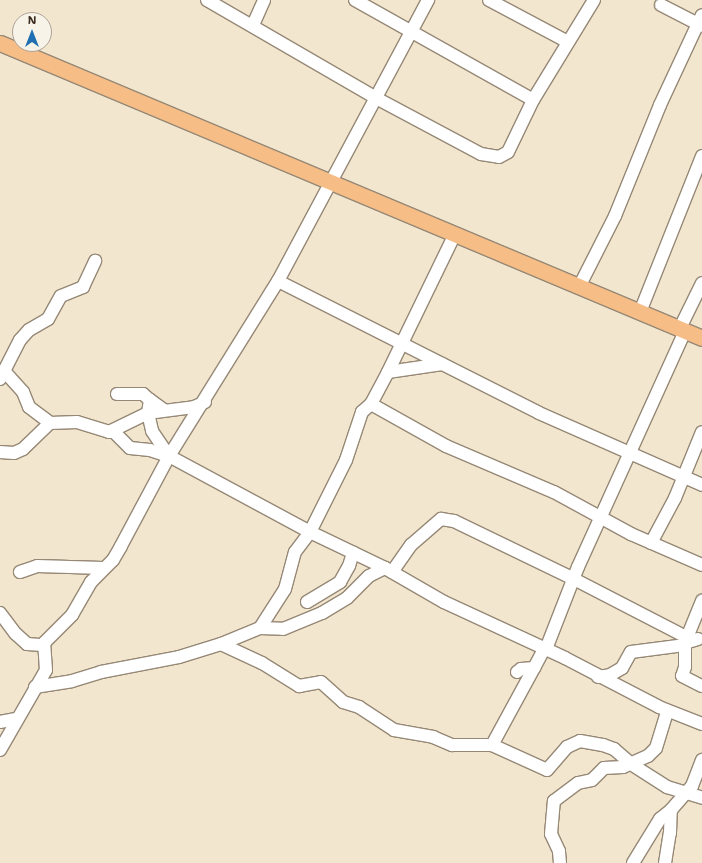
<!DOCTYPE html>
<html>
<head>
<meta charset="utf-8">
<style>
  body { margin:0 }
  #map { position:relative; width:702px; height:863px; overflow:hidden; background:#f2e6ce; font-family:"Shantell Sans",sans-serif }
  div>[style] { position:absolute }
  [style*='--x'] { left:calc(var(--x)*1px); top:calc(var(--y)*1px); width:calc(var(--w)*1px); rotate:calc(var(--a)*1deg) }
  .roads { filter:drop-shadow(1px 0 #968876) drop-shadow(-1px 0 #968876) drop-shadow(0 1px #968876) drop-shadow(0 -1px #968876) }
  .minor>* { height:12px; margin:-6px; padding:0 6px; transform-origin:6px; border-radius:6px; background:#fff }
  .major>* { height:15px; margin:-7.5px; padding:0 7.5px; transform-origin:7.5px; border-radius:7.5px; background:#f6be86 }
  span { translate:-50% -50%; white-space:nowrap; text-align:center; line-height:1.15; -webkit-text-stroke:3px #f7f3e8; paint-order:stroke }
  .north { position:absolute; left:12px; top:12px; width:40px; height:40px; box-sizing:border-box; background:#f7f3e8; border:1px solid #aca397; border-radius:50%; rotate:0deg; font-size:11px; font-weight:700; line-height:16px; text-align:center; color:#3b2a1e }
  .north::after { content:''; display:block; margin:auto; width:14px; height:18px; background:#1f6fb2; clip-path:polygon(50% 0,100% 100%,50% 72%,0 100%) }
</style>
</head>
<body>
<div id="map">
  <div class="roads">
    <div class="minor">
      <div style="--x:207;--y:0;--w:195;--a:30.1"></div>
      <div style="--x:376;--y:98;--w:119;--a:28.1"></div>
      <div style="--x:481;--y:154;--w:18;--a:9"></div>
      <div style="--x:499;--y:157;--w:10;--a:-29"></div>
      <div style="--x:508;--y:152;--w:58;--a:-64.3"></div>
      <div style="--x:533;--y:100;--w:117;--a:-58.6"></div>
      <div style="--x:355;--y:0;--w:204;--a:29.3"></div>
      <div style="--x:489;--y:0;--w:89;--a:28"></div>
      <div style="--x:661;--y:5;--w:46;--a:27.1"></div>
      <div style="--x:253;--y:25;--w:27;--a:-66"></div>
      <div style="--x:278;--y:281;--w:292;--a:26.8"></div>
      <div style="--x:539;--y:413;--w:178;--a:23.8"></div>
      <div style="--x:579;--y:287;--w:80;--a:-63.1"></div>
      <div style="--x:615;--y:216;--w:120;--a:-67.9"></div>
      <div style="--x:660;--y:105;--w:99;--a:-65"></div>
      <div style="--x:640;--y:312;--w:168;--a:-68.3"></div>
      <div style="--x:680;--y:328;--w:50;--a:-63.9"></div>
      <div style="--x:5;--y:372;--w:27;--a:48"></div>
      <div style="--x:23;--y:392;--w:16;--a:68"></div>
      <div style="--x:29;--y:407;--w:26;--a:37"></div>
      <div style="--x:388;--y:372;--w:55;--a:-8.4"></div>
      <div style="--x:0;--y:379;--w:44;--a:-62.9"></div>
      <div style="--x:20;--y:340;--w:13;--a:-48"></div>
      <div style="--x:29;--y:330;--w:22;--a:-30"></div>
      <div style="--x:48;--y:319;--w:26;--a:-61"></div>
      <div style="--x:61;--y:296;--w:24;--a:-22"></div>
      <div style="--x:83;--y:287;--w:29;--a:-65"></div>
      <div style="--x:117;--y:394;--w:26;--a:0"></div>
      <div style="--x:143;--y:394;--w:9;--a:41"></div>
      <div style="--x:371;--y:404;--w:86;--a:29.2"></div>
      <div style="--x:446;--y:446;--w:117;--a:23.1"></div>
      <div style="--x:554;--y:492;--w:88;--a:28.6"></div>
      <div style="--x:631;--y:534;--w:77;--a:23.6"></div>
      <div style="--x:164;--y:410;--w:17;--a:-144"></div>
      <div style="--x:150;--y:400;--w:13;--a:99"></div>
      <div style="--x:148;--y:413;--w:18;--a:77"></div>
      <div style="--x:152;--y:431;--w:30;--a:56"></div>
      <div style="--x:113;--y:431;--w:24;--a:45"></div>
      <div style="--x:130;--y:448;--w:20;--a:6"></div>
      <div style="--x:150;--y:450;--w:20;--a:18"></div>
      <div style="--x:169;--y:456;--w:160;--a:28.3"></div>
      <div style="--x:310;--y:532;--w:83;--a:25.6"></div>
      <div style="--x:385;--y:568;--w:68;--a:30"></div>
      <div style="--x:444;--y:602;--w:133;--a:24.8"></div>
      <div style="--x:565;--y:658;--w:106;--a:27.5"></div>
      <div style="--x:659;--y:707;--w:46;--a:21.6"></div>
      <div style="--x:0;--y:452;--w:14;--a:4"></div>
      <div style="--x:14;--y:453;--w:10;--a:-24"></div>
      <div style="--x:23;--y:449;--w:37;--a:-44"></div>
      <div style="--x:50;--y:423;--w:27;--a:-2"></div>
      <div style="--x:77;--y:422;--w:34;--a:17"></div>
      <div style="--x:109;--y:432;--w:43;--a:-26"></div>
      <div style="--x:148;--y:413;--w:46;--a:-7.4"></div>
      <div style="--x:194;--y:407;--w:12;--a:-24"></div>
      <div style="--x:651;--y:543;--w:51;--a:-61.9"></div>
      <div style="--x:675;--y:498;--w:71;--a:-67.8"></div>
      <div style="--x:20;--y:572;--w:18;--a:-19"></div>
      <div style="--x:37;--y:566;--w:66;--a:1.7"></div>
      <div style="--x:392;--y:572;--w:33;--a:-55"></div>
      <div style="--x:411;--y:545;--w:40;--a:-41"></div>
      <div style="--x:441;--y:519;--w:13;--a:9"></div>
      <div style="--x:454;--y:521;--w:127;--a:25.8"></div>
      <div style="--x:568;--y:576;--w:133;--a:27.3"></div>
      <div style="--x:307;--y:602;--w:39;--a:-31"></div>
      <div style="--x:340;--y:582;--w:18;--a:-61"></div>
      <div style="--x:349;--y:566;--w:14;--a:-73"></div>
      <div style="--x:0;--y:613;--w:26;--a:53"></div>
      <div style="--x:16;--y:634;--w:15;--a:42"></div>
      <div style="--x:27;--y:644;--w:16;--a:4"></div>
      <div style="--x:260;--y:628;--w:23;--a:2"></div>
      <div style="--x:283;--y:629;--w:42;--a:-22.3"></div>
      <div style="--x:322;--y:613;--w:29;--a:-31"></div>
      <div style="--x:347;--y:598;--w:31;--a:-45"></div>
      <div style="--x:369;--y:576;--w:18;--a:-27"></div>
      <div style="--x:698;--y:639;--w:14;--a:163"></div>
      <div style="--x:685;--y:643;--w:24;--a:90"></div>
      <div style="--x:685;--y:667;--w:9;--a:108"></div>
      <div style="--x:682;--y:676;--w:22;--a:27"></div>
      <div style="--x:221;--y:644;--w:45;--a:24.9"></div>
      <div style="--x:262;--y:663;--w:44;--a:31.9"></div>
      <div style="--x:299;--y:686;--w:22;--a:-10"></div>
      <div style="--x:321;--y:682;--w:30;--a:42"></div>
      <div style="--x:343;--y:702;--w:17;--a:17"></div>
      <div style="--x:359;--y:707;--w:42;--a:33.3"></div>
      <div style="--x:394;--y:730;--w:40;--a:10"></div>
      <div style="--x:433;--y:737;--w:21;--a:23"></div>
      <div style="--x:452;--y:745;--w:40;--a:0"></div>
      <div style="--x:492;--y:745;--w:60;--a:24.4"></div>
      <div style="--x:547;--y:770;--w:30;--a:-49"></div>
      <div style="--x:567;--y:747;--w:14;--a:-25"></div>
      <div style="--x:580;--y:741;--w:23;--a:10"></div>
      <div style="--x:603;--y:745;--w:12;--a:20"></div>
      <div style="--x:614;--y:749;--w:23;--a:41"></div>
      <div style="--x:631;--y:764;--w:43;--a:32.6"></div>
      <div style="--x:667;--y:787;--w:37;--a:17"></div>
      <div style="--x:546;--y:649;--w:88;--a:-68.7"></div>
      <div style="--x:578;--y:567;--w:259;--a:-65.6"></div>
      <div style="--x:517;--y:672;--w:5;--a:-37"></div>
      <div style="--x:521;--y:669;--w:13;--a:-4"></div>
      <div style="--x:534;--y:668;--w:21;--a:-62"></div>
      <div style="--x:598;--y:677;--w:12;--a:-9"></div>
      <div style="--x:610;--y:675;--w:14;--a:-30"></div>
      <div style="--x:622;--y:668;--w:18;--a:-61"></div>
      <div style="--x:631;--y:652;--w:53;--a:-7.5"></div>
      <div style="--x:684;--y:645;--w:48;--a:-67.8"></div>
      <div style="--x:35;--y:687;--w:37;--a:-9"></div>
      <div style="--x:72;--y:681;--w:30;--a:-17"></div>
      <div style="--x:101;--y:672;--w:79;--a:-10.9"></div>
      <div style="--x:179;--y:657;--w:44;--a:-17.2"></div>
      <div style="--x:221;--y:644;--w:42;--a:-22.3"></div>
      <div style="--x:260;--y:628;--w:46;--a:-57.3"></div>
      <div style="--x:285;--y:589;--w:38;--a:-75"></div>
      <div style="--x:295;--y:552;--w:25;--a:-53"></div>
      <div style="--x:310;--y:532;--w:80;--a:-63.4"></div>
      <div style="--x:346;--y:460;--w:51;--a:-71.6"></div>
      <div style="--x:362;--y:412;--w:12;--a:-42"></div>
      <div style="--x:371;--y:404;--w:36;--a:-62"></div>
      <div style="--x:388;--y:372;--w:153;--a:-64.1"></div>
      <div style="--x:0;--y:722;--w:16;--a:-11"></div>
      <div style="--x:492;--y:745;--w:88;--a:-61.4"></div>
      <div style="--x:0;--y:750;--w:92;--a:-60.1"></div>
      <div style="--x:46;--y:670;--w:27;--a:-94"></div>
      <div style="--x:44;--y:643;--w:40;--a:-45"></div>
      <div style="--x:72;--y:615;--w:38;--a:-60"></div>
      <div style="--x:91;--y:582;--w:31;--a:-45"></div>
      <div style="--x:113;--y:560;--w:16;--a:-60"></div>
      <div style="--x:121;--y:546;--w:102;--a:-61.9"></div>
      <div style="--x:169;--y:456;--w:206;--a:-58.1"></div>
      <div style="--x:278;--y:281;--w:319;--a:-61.9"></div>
      <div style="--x:560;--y:863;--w:12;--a:-95"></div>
      <div style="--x:559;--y:851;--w:19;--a:-115"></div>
      <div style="--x:551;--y:834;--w:33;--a:-85"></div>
      <div style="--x:554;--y:801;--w:30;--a:-37"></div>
      <div style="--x:578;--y:783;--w:14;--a:-12"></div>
      <div style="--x:592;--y:780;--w:17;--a:-45"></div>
      <div style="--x:604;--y:768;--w:19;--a:-3"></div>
      <div style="--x:623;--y:767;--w:27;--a:-24"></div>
      <div style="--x:648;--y:756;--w:11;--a:-45"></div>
      <div style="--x:656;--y:748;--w:39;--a:-73"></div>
      <div style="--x:633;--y:863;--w:52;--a:-58.5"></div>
      <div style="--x:660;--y:819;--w:14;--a:-39"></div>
      <div style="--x:665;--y:863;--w:30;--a:-81"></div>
      <div style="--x:670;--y:833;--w:23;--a:-88"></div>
      <div style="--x:671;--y:810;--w:32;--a:-49"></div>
      <div style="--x:692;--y:786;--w:28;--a:-69"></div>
    </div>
    <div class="major">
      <div style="--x:0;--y:43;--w:761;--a:22.79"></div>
    </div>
  </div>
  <div class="north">N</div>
</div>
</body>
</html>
